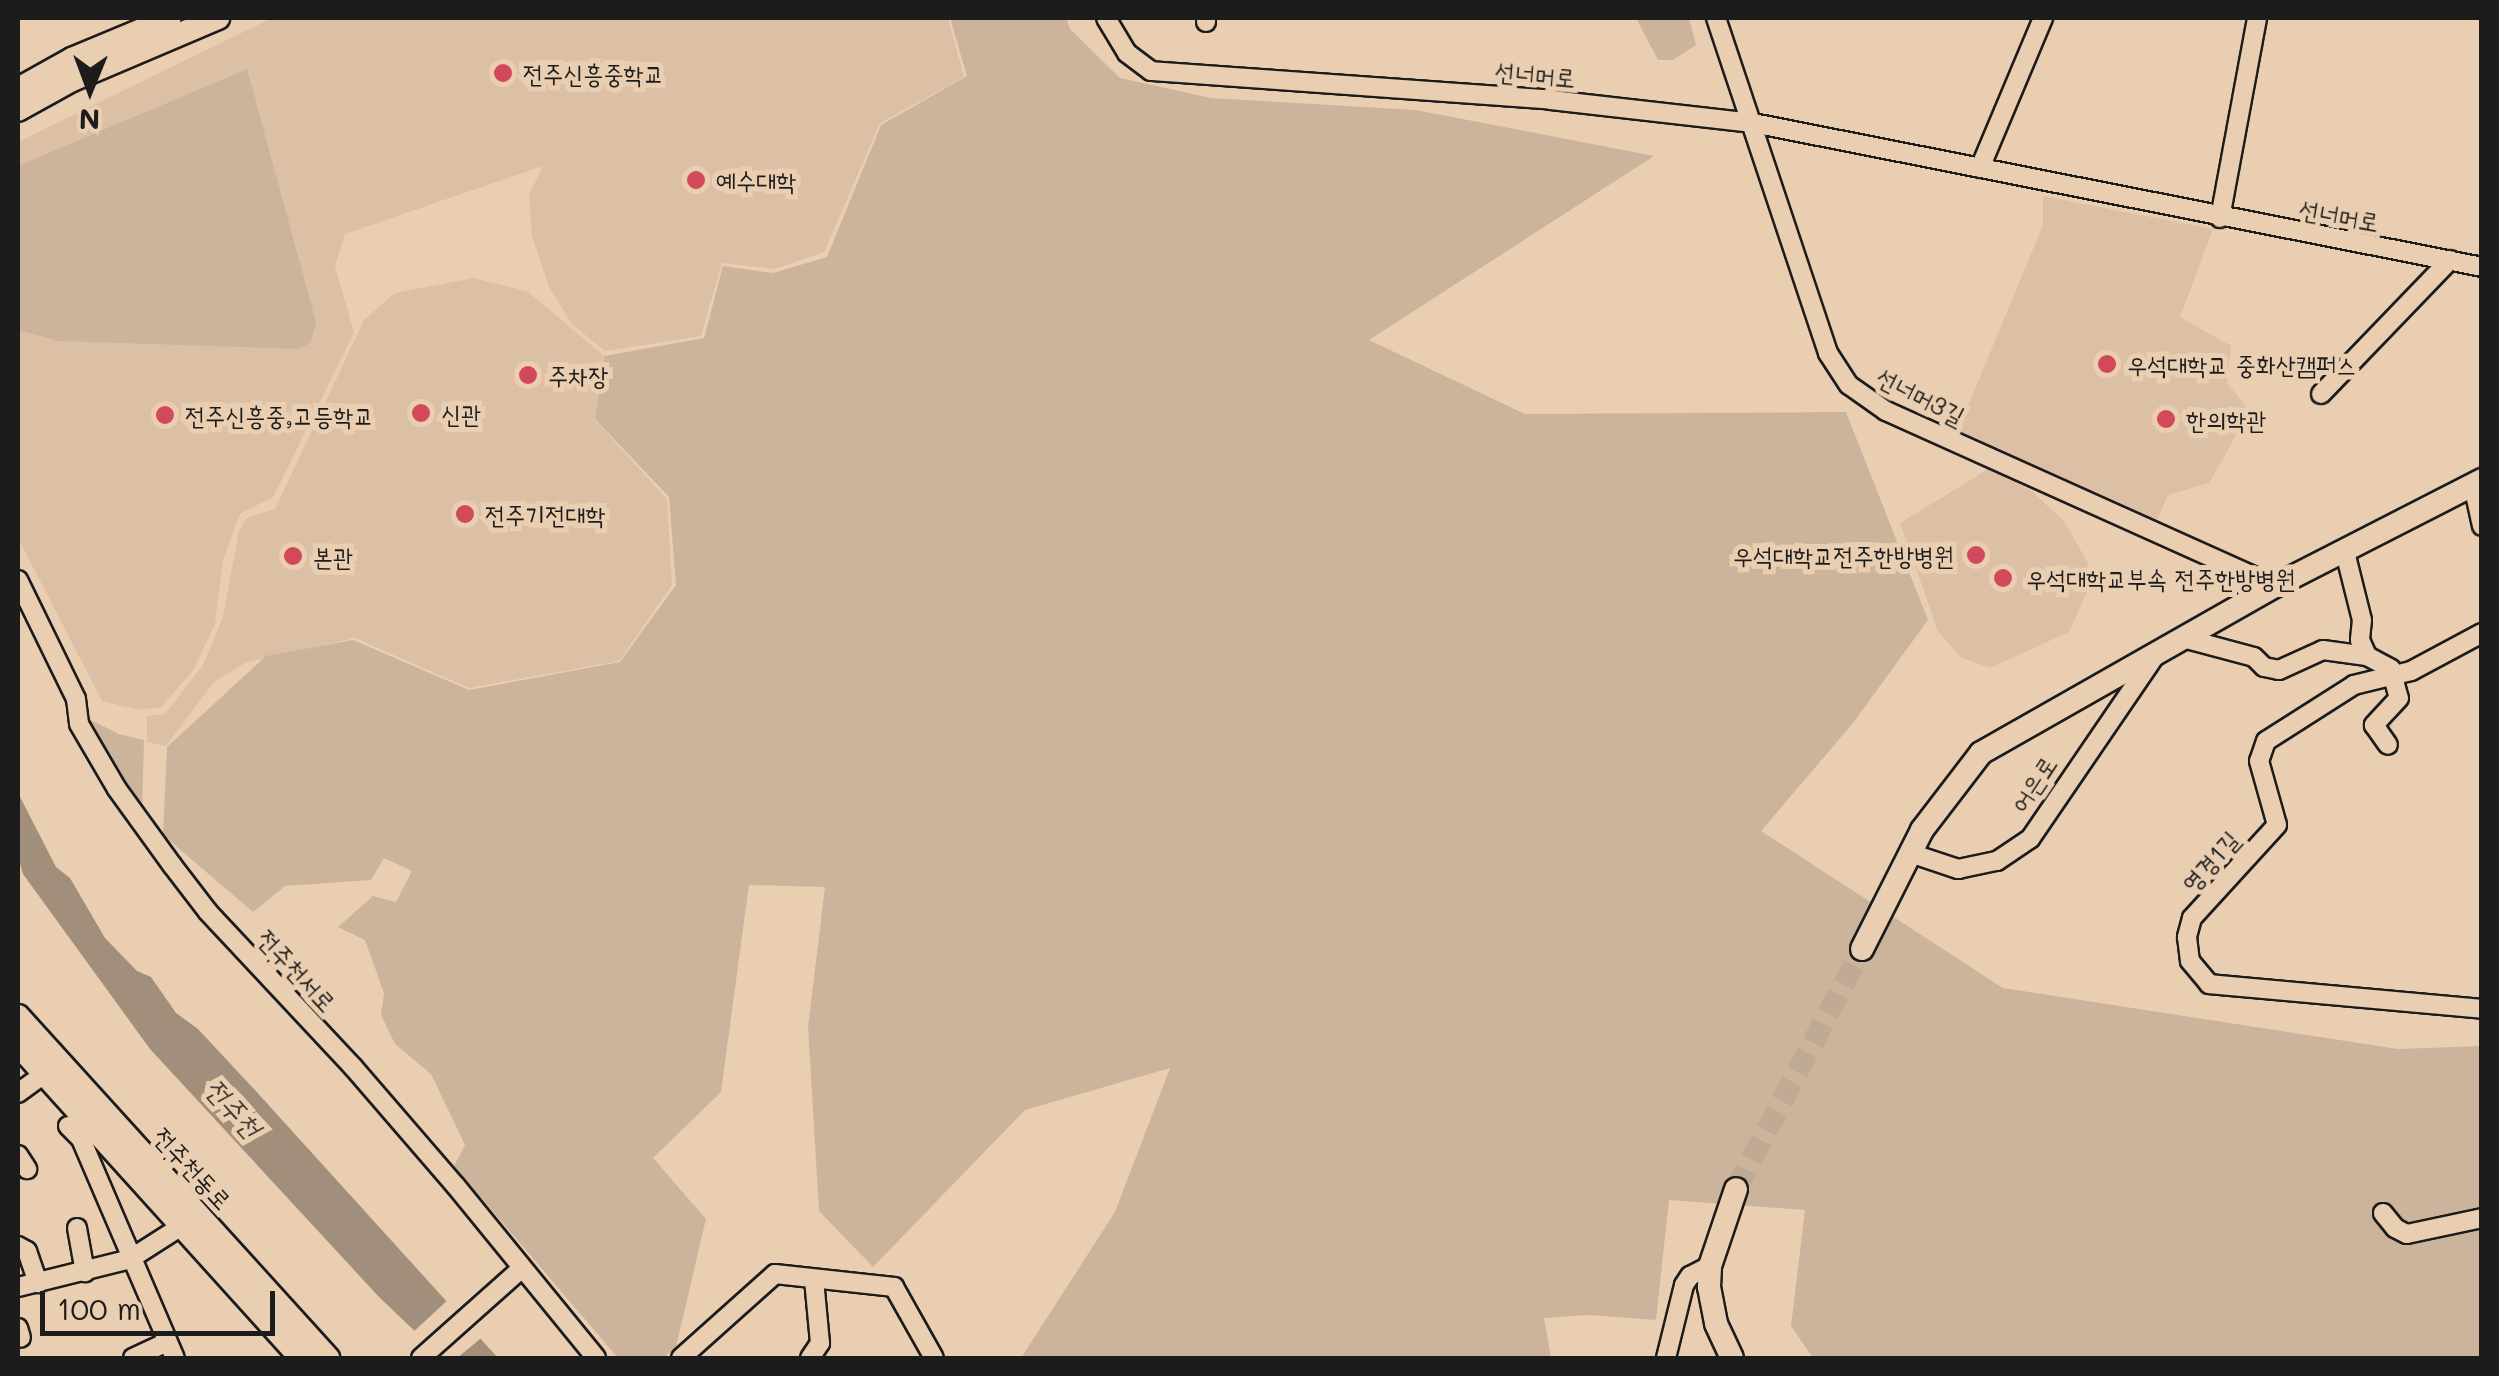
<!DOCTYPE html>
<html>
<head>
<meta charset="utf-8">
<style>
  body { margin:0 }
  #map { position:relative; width:2499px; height:1376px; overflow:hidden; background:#eaceb1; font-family:Mali,"Poor Story",sans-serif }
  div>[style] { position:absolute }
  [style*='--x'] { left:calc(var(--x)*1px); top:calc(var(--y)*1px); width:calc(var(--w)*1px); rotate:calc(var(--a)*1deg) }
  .built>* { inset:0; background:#dbc0a6 }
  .green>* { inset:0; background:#ccb49c }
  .water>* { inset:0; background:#a18f7c }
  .pier>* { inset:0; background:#eaceb1 }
  .tertiary-tunnel>* { height:22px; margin-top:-11px; transform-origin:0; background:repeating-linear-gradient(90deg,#c1aa93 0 22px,transparent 0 33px) }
  .roads { filter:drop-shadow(2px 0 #1c1c1c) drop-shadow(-2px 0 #1c1c1c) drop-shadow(0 2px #1c1c1c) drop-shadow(0 -2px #1c1c1c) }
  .minor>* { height:18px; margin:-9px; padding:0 9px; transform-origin:9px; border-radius:9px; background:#eaceb1 }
  .tertiary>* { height:22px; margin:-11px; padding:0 11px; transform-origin:11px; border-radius:11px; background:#eaceb1 }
  .dots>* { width:28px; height:28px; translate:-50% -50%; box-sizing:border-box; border:5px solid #eaceb1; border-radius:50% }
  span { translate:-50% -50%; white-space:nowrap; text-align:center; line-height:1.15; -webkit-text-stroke:10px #eaceb1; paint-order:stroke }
  .poi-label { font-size:25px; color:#1c1c1c }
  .left { translate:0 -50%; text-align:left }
  .right { translate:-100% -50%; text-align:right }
  .street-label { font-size:25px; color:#1c1c1c }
  .water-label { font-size:28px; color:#443e39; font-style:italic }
  .frame { position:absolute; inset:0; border:20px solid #1c1c1c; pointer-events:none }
  .north { position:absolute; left:40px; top:40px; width:100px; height:100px; -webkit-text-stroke:8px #eaceb1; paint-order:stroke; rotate:181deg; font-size:28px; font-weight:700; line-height:40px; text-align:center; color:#1c1c1c }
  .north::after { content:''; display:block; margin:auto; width:35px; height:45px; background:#1c1c1c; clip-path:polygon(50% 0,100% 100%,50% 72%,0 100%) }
  .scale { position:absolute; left:40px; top:1291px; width:235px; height:45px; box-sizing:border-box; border:5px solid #1c1c1c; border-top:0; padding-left:12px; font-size:30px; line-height:35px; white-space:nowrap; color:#1c1c1c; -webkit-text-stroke:8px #eaceb1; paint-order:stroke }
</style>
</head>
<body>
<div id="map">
  <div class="built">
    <div style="clip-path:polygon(272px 18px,948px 18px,964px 77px,880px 123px,824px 252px,775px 269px,722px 263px,701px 336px,605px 351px,572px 324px,549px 287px,532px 236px,529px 195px,543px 166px,345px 234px,335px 266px,354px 333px,273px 497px,240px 514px,223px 560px,215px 624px,193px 671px,161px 707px,139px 710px,102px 701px,18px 538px,18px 142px)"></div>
    <div style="clip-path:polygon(2043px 196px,2213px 229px,2180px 317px,2231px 346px,2227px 383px,2250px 411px,2209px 483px,2168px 495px,2156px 522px,1958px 430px,2043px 225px)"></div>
    <div style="clip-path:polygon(473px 278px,527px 291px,603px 355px,595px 420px,667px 499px,672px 585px,619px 661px,469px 688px,355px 638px,247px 662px,214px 682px,166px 746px,147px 742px,147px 716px,165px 714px,203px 665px,223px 617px,239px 531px,247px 518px,275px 509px,364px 320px,395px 293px)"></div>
    <div style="clip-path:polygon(1990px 468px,2033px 492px,2064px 521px,2089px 565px,2087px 592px,2069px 632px,1990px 668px,1960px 657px,1938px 631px,1900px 523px)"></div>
  </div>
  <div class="green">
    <div style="clip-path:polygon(950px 18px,1066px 18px,1070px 29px,1120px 78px,1211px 98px,1416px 110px,1654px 156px,1369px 340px,1525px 414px,1846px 412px,1928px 620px,1853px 723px,1761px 831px,2003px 988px,2398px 1049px,2481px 1046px,2481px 1358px,1813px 1358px,1791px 1326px,1805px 1210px,1669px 1200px,1656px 1320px,1589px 1315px,1544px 1318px,1551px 1358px,1021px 1358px,1115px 1212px,1170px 1068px,1025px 1110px,873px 1267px,819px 1211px,808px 1027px,825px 887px,749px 885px,721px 1092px,653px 1158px,706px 1219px,676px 1347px,663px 1358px,618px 1358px,454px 1166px,465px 1145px,431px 1074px,395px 1044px,381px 1015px,384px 993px,365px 940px,338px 927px,373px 896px,396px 902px,412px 871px,384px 858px,371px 880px,285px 886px,253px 912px,163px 835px,167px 747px,266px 656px,353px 640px,469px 690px,620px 662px,676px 585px,669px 497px,595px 419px,604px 356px,704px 338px,723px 266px,773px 273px,827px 257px,881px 125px,967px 76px)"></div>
    <div style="clip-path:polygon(1636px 18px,1689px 18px,1696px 45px,1673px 60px,1658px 60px)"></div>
    <div style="clip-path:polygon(247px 69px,316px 322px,311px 342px,299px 349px,59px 341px,18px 330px,18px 166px)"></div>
    <div style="clip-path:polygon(87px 718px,119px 734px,144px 740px,142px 813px)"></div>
  </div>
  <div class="water">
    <div style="clip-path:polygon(18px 793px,56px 867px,70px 878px,105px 938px,137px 971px,151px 977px,176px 1013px,198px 1029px,253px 1088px,498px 1358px,443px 1358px,379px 1297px,150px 1049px,23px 874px,18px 857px)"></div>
  </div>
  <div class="pier">
    <div style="clip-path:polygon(450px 1298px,485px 1335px,457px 1358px,436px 1358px,411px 1334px)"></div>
  </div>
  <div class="tertiary-tunnel">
    <div style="--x:1736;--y:1189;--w:271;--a:-62.3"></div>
  </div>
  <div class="roads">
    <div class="minor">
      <div style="--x:1106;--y:18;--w:41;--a:59"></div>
      <div style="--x:1127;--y:53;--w:30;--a:37"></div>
      <div style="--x:1151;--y:71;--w:401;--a:4.1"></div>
      <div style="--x:1551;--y:100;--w:203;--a:6.5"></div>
      <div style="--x:1753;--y:123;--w:743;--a:11.17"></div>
      <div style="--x:1716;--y:18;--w:353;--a:71.5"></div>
      <div style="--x:1828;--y:353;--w:38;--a:57"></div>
      <div style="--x:1849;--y:385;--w:45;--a:35.1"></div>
      <div style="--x:1886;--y:411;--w:427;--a:24.2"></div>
      <div style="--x:1206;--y:22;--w:4;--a:-90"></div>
      <div style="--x:1980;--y:168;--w:163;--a:-67.2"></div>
      <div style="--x:2220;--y:218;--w:203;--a:-79.5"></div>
      <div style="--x:2321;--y:394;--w:186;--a:-46.1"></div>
      <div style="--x:2473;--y:485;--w:42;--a:77.6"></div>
      <div style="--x:2345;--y:552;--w:70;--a:76"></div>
      <div style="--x:2362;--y:620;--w:20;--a:96"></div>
      <div style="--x:2360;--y:640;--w:17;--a:66"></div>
      <div style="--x:2367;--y:656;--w:27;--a:28"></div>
      <div style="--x:2391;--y:669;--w:30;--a:75"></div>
      <div style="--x:2399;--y:698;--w:37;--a:133"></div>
      <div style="--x:2374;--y:725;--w:24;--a:55"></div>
      <div style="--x:18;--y:580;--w:132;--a:64"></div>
      <div style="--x:76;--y:699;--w:25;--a:83"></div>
      <div style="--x:79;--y:724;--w:75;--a:59.7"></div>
      <div style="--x:117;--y:789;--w:94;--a:54.1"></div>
      <div style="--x:172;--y:865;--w:59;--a:52.5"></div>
      <div style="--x:208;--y:912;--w:212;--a:46.9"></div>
      <div style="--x:353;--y:1067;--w:156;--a:49.2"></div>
      <div style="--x:455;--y:1185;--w:223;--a:50.8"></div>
      <div style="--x:2482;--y:633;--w:81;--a:151.8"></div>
      <div style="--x:2411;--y:671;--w:59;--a:166.2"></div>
      <div style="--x:2354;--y:685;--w:104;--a:147.5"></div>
      <div style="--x:2266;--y:741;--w:21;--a:109"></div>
      <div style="--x:2259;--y:761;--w:66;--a:74.3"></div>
      <div style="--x:2277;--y:825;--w:126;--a:132.4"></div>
      <div style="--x:2192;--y:918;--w:20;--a:105"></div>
      <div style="--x:2187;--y:937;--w:24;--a:83"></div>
      <div style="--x:2190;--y:961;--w:30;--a:50"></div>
      <div style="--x:2209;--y:984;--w:274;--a:5.2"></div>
      <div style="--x:2183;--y:638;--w:73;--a:15"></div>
      <div style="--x:2254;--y:657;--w:14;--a:45"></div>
      <div style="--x:2264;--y:667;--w:15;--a:11"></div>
      <div style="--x:2279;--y:670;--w:48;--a:-24.4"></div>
      <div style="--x:2323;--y:650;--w:44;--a:7.8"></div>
      <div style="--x:1910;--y:853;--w:51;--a:18.4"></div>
      <div style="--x:1958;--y:869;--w:40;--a:-12"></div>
      <div style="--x:1997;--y:861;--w:40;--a:-34"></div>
      <div style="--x:2030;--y:839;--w:224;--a:-55.7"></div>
      <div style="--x:18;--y:1093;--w:31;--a:-36"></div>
      <div style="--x:68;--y:1126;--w:18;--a:45"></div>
      <div style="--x:81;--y:1139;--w:238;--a:66.8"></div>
      <div style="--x:18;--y:1155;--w:17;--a:57"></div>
      <div style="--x:2383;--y:1213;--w:19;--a:51"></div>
      <div style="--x:2395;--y:1228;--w:13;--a:27"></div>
      <div style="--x:2407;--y:1234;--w:77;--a:-12"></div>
      <div style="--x:77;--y:1228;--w:45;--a:79.7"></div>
      <div style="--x:18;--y:1246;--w:10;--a:29"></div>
      <div style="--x:27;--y:1251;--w:34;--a:71"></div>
      <div style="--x:18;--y:1287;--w:115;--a:-14"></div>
      <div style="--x:130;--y:1259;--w:59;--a:-32.6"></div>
      <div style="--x:18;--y:1328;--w:10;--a:73"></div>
      <div style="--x:133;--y:1358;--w:38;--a:-25"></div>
      <div style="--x:421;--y:1358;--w:135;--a:-41.7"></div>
      <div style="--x:681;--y:1358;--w:126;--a:-41.8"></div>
      <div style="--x:775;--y:1274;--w:120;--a:6.2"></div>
      <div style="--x:894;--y:1287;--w:81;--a:60.6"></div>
      <div style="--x:810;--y:1358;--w:18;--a:-56"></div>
      <div style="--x:820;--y:1343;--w:64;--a:-95.4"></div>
      <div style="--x:1666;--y:1358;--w:75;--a:-76.1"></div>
      <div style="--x:1684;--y:1285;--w:11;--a:-56"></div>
      <div style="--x:1690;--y:1276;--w:22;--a:-27"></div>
    </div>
    <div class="tertiary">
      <div style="--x:18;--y:89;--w:62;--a:-29.1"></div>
      <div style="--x:72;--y:59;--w:106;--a:-22.7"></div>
      <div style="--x:18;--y:110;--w:62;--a:-29.1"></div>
      <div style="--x:72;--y:80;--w:159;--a:-23"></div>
      <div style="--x:1862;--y:949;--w:133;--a:-63.2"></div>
      <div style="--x:1922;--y:830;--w:97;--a:-52.5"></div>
      <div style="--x:1981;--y:753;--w:338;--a:-29.6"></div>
      <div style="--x:2275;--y:586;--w:233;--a:-27.1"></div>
      <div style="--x:18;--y:1016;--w:462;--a:47.8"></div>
      <div style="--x:18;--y:1045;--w:422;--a:47.9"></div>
      <div style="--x:1732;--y:1358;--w:38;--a:-115"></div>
      <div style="--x:1716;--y:1323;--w:37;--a:-101"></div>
      <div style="--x:1709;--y:1287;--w:21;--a:-87"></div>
      <div style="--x:1710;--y:1266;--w:81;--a:-71.3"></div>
    </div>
  </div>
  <div class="dots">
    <div style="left:503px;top:73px;background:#d1495b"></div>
    <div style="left:696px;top:180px;background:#d1495b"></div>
    <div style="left:2107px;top:364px;background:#d1495b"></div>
    <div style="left:528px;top:375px;background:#d1495b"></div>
    <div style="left:421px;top:413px;background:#d1495b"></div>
    <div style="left:165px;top:415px;background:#d1495b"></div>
    <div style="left:2166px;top:419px;background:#d1495b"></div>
    <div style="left:465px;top:514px;background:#d1495b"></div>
    <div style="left:1976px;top:555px;background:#d1495b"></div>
    <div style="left:293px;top:556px;background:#d1495b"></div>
    <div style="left:2003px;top:578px;background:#d1495b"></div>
  </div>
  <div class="poi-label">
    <span class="left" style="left:523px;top:73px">전주신흥중학교</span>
    <span class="left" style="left:716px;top:180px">예수대학</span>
    <span class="left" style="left:2127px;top:364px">우석대학교 중화산캠퍼스</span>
    <span class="left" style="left:548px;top:375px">주차장</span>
    <span class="left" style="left:441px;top:413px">신관</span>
    <span class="left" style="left:185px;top:415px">전주신흥중,고등학교</span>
    <span class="left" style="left:2186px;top:419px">한의학관</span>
    <span class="left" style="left:485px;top:514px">전주기전대학</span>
    <span class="right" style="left:1954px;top:555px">우석대학교전주한방병원</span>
    <span class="left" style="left:313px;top:556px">본관</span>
    <span class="left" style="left:2026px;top:578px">우석대학교부속 전주한방병원</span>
  </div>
  <div class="street-label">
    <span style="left:1535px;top:74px;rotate:5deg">선너머로</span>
    <span style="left:2339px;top:215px;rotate:10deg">선너머로</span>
    <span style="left:1921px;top:396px;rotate:27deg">선너머3길</span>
    <span style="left:2033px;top:784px;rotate:-57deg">어은로</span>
    <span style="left:2210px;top:861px;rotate:-48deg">영경1길</span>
    <span style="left:297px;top:970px;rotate:47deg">전주천서로</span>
    <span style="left:193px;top:1168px;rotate:47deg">전주천동로</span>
  </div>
  <div class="water-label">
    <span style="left:234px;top:1107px;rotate:48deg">전주천</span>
  </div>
  <div class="frame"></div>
  <div class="north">N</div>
  <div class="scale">100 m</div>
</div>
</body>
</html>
